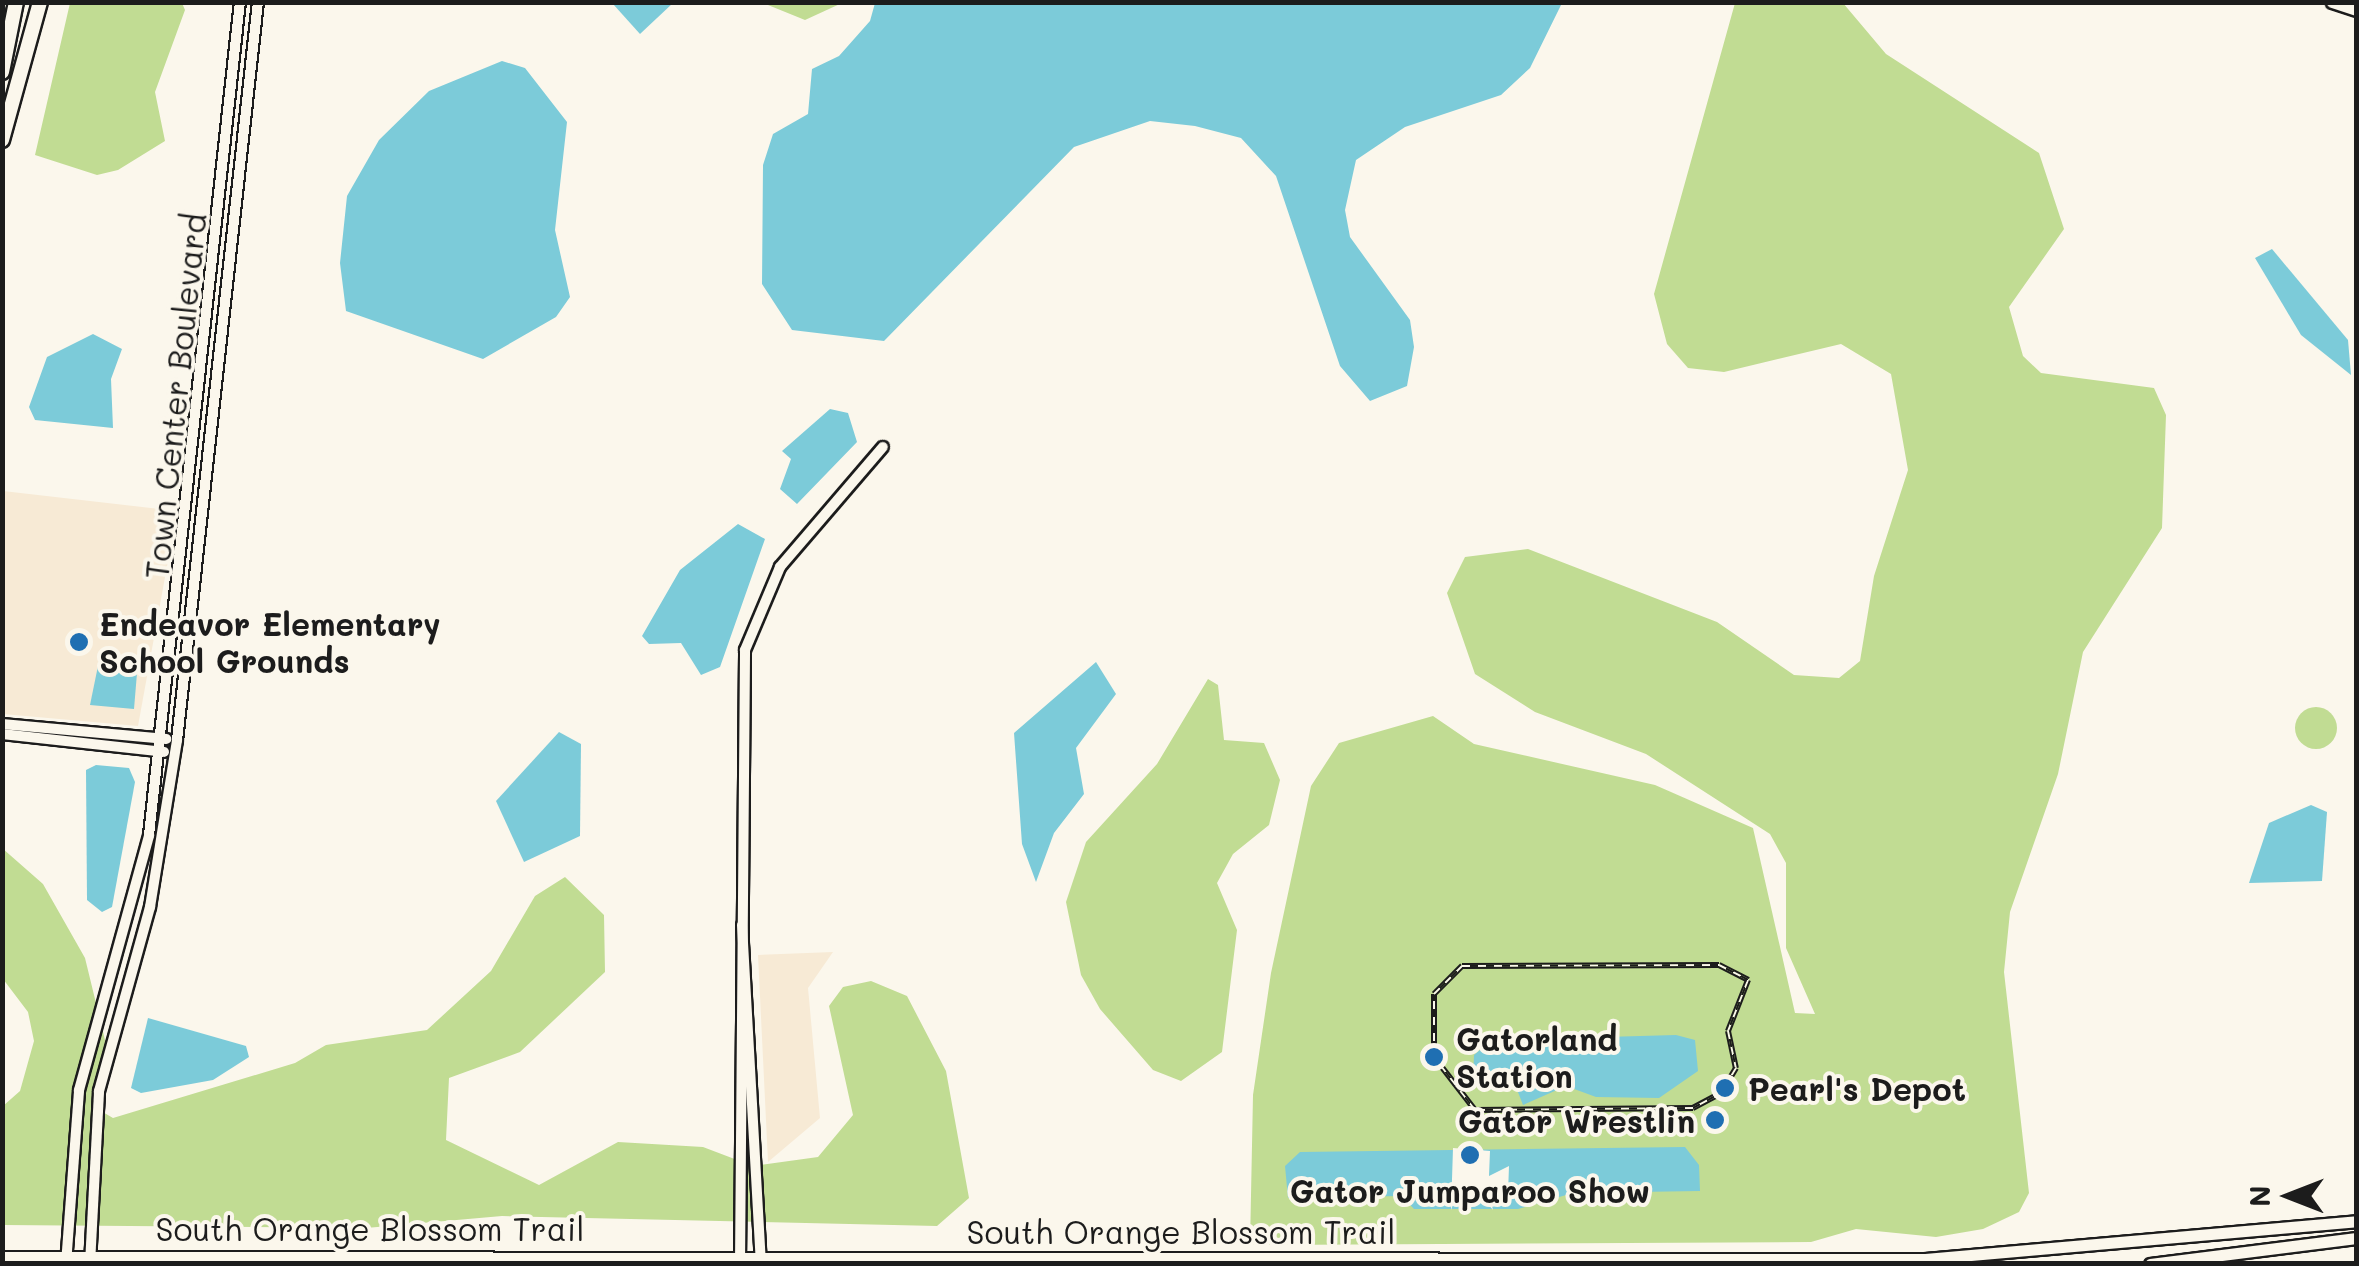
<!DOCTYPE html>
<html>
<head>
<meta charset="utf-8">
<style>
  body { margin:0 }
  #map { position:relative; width:2359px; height:1266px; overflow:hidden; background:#fbf7ec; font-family:Mali,sans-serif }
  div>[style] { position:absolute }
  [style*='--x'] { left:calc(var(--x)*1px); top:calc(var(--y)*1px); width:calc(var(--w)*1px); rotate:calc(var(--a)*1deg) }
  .built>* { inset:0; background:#f7ead5 }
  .green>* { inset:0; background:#c1dc93 }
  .round { border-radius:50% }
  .water>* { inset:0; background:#7ccbd9 }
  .pier>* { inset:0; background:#fbf7ec }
  .roads { filter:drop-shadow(2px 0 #1c1c1c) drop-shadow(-2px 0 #1c1c1c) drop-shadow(0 2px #1c1c1c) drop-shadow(0 -2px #1c1c1c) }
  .secondary>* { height:10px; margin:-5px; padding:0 5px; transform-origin:5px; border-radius:5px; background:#fbf7ec }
  .primary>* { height:11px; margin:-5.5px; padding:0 5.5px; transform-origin:5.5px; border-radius:5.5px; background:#fbf7ec }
  .highway>* { height:14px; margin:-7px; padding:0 7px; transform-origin:7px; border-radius:7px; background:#fbf7ec }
  .rail>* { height:6px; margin-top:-3px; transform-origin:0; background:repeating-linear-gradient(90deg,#fbf7ec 0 8px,#1c1c1c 0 16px); box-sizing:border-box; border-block:2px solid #1c1c1c }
  .dots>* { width:28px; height:28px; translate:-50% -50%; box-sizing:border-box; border:5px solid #fbf7ec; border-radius:50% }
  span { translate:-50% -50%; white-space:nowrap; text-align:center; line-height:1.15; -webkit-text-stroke:8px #fbf7ec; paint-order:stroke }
  .street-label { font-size:32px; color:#1c1c1c }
  .poi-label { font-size:32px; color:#1c1c1c; font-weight:700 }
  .left { translate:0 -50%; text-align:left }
  .right { translate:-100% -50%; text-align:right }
  .frame { position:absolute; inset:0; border:5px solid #1c1c1c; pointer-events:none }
  .north { position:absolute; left:2239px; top:1146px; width:100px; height:100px; -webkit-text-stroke:8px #fbf7ec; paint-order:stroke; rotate:270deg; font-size:28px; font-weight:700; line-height:40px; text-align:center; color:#1c1c1c }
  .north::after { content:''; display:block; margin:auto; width:35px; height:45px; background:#1c1c1c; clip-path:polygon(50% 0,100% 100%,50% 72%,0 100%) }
</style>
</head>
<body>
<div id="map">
  <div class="built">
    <div style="clip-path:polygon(3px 491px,177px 511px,138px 726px,3px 714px)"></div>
    <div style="clip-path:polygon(833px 952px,808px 988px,820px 1118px,768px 1162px,758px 955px)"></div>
  </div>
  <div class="green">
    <div style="clip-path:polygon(70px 3px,182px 3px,185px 10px,155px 92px,165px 141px,118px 170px,97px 175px,35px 155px)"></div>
    <div style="clip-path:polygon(763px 3px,842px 3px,805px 20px)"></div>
    <div style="clip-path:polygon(1735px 3px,1843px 3px,1886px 54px,2039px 153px,2064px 229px,2009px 307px,2023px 356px,2041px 373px,2154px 388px,2166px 415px,2162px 528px,2083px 652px,2058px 774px,2010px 912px,2004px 972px,2029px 1193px,2019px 1212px,1983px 1229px,1936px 1237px,1856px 1229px,1811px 1242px,1250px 1245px,1253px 1095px,1271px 973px,1311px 786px,1339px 743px,1433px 716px,1474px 744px,1655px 785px,1753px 828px,1795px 1013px,1815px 1014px,1786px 948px,1786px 863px,1770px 834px,1646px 754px,1535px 712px,1475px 674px,1447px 593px,1465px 557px,1528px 549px,1717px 622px,1794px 675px,1839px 678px,1860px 661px,1874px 576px,1908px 470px,1891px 374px,1841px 344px,1724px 372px,1688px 368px,1667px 344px,1654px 294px)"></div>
    <div style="clip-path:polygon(1208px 679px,1218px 685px,1224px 740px,1264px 743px,1280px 780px,1269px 825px,1233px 854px,1217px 883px,1237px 930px,1222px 1052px,1181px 1081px,1153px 1070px,1100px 1009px,1081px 975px,1066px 902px,1086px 842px,1157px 764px)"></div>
    <div class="round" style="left:2295px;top:707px;width:42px;height:42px"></div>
    <div style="clip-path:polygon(2px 848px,43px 884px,85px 958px,105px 1040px,101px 1111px,113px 1118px,295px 1063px,326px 1045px,427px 1030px,491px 971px,535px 896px,565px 877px,604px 915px,605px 972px,520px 1052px,449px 1078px,446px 1140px,539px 1185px,618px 1142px,703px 1147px,753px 1166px,818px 1157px,853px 1115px,829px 1006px,843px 987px,871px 981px,907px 996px,946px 1071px,969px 1198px,937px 1226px,502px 1216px,366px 1228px,3px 1225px,3px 1106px,20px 1091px,34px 1041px,28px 1012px,3px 979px)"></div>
  </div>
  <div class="water">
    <div style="clip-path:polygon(673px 3px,640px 34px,613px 4px,613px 2px)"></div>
    <div style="clip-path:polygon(875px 3px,875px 2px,1562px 3px,1530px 68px,1501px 95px,1405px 127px,1356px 160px,1345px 210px,1350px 237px,1410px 320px,1414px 347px,1407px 386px,1370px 401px,1340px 366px,1276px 176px,1241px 138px,1195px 126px,1150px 121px,1074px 147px,884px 341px,792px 330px,762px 284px,763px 165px,773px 134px,808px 114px,812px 69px,839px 56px,870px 21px)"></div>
    <div style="clip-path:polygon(502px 61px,525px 68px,567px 122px,555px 230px,570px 297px,556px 317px,483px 359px,346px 311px,340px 263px,347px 196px,379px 140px,429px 91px)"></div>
    <div style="clip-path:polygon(2272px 249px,2348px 340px,2351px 375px,2301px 335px,2255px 258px)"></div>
    <div style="clip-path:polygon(93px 334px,122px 349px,111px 379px,113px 428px,35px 420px,29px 407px,47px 357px)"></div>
    <div style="clip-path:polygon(830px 409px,848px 413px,857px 442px,797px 504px,780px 489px,791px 459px,782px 451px)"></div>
    <div style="clip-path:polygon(738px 524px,765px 539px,720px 667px,701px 675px,681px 643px,649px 644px,642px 636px,680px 570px)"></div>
    <div style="clip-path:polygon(99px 661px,138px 661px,134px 709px,90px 705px)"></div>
    <div style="clip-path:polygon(1096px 662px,1116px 694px,1076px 748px,1084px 794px,1054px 833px,1036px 882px,1022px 844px,1014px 733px)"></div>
    <div style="clip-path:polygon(559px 732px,581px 744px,580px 836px,524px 862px,496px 801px)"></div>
    <div style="clip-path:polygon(96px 765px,129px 768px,135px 782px,112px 907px,102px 912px,87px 900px,86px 770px)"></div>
    <div style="clip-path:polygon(2311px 805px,2327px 812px,2322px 881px,2249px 883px,2269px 823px)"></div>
    <div style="clip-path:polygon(148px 1018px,246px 1046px,249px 1057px,213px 1080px,141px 1093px,131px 1088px)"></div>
    <div style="clip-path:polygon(1676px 1035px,1695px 1040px,1698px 1071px,1659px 1098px,1596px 1097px,1566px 1086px,1523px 1105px,1514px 1082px,1489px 1090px,1473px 1079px,1474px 1055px,1492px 1040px)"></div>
    <div style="clip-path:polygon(1685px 1147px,1699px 1165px,1700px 1191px,1573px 1193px,1518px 1209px,1414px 1209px,1402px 1196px,1288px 1198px,1285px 1166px,1300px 1152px)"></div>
  </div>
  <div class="pier">
    <div style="clip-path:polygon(1453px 1148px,1490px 1151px,1489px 1176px,1509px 1166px,1508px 1194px,1487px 1186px,1493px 1210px,1482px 1197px,1456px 1197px,1451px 1210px)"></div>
  </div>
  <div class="roads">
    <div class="secondary">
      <div style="--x:2;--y:724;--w:165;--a:5.2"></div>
      <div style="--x:2;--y:734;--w:163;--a:6.3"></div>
      <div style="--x:742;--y:925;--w:340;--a:86.8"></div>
      <div style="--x:66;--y:1264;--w:174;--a:-85.7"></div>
      <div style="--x:79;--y:1090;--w:264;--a:-74.6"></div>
      <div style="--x:149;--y:835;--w:838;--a:-83.77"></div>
      <div style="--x:90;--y:1264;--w:173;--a:-87"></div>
      <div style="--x:99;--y:1091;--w:191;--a:-74.5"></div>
      <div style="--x:150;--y:907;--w:169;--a:-80.8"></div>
      <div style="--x:177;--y:740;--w:742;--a:-83.74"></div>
      <div style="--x:740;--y:1264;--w:614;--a:-89.53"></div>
      <div style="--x:745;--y:650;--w:90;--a:-67.1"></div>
      <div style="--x:780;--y:567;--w:158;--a:-49.4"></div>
    </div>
    <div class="primary">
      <div style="--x:2332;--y:2;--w:25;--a:18"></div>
      <div style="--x:2;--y:1257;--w:1923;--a:0.06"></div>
      <div style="--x:1925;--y:1259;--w:433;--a:-5"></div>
      <div style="--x:2150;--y:1264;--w:208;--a:-7.2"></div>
    </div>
    <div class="highway">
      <div style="--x:2;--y:72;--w:71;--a:-78.7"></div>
      <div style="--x:2;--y:140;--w:143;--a:-74.6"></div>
    </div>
  </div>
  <div class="rail">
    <div style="--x:1719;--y:965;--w:33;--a:27"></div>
    <div style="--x:1748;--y:980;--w:55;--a:111.4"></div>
    <div style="--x:1728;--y:1031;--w:38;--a:78"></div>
    <div style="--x:1736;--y:1068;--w:29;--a:121"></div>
    <div style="--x:1721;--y:1093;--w:32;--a:152"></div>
    <div style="--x:1693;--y:1108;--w:218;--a:179.5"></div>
    <div style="--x:1475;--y:1110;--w:67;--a:-127.7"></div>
    <div style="--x:1434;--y:1057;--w:63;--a:-90"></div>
    <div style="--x:1434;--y:994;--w:40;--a:-45"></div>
    <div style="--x:1462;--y:966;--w:257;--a:-0.2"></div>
  </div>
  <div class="dots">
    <div style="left:79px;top:642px;background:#1f6fb2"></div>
    <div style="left:1434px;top:1057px;background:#1f6fb2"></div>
    <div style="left:1725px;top:1088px;background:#1f6fb2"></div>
    <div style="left:1715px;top:1120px;background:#1f6fb2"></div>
    <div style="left:1470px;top:1155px;background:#1f6fb2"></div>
  </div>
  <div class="street-label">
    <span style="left:175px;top:396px;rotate:-84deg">Town Center Boulevard</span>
    <span style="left:370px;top:1228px">South Orange Blossom Trail</span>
    <span style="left:1181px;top:1231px">South Orange Blossom Trail</span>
  </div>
  <div class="poi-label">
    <span class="left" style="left:99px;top:642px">Endeavor Elementary<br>School Grounds</span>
    <span class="left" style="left:1456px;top:1057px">Gatorland<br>Station</span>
    <span class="left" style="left:1748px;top:1088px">Pearl's Depot</span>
    <span class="right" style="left:1695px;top:1120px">Gator Wrestlin</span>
    <span style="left:1470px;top:1190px">Gator Jumparoo Show</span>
  </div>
  <div class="frame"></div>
  <div class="north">N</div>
</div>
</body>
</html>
